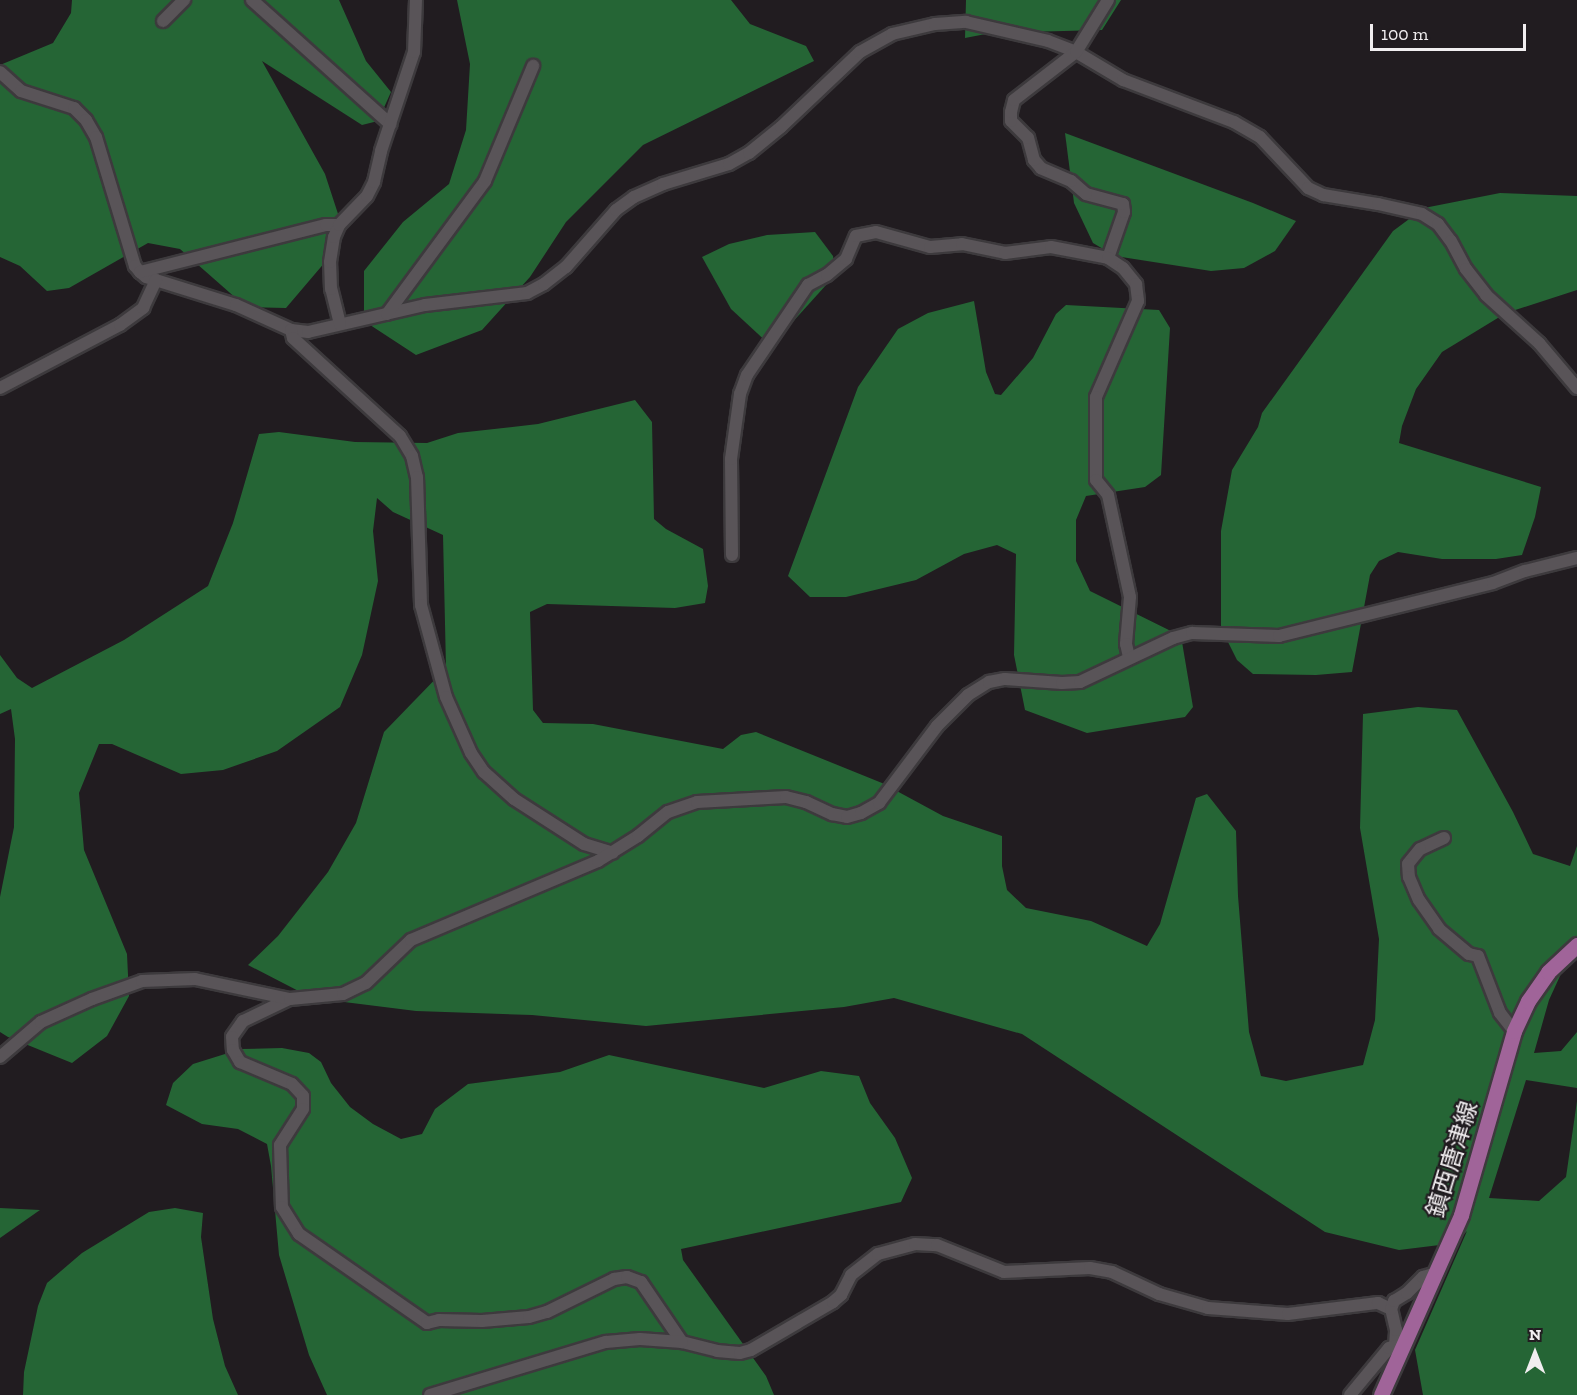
<!DOCTYPE html>
<html>
<head>
<meta charset="utf-8">
<style>
  body { margin:0 }
  #map { position:relative; width:1577px; height:1395px; overflow:hidden; background:#211c20; font-family:"Zilla Slab","Noto Sans JP",serif }
  div>[style] { position:absolute }
  [style*='--x'] { left:calc(var(--x)*1px); top:calc(var(--y)*1px); width:calc(var(--w)*1px); rotate:calc(var(--a)*1deg) }
  .forest>* { inset:0; background:#256535 }
  .roads { filter:drop-shadow(2px 0 #3d3a3d) drop-shadow(-2px 0 #3d3a3d) drop-shadow(0 2px #3d3a3d) drop-shadow(0 -2px #3d3a3d) }
  .minor>* { height:12px; margin:-6px; padding:0 6px; transform-origin:6px; border-radius:6px; background:#595458 }
  .major>* { height:15px; margin:-7.5px; padding:0 7.5px; transform-origin:7.5px; border-radius:7.5px; background:#a06499 }
  span { translate:-50% -50%; white-space:nowrap; text-align:center; line-height:1.15; -webkit-text-stroke:4.5px #211c20; paint-order:stroke }
  .street-label { font-size:24px; color:#f1eef0 }
  .north { position:absolute; left:1505px; top:1323px; width:60px; height:60px; -webkit-text-stroke:4px #211c20; paint-order:stroke; rotate:0deg; font-size:16px; font-weight:700; line-height:24px; text-align:center; color:#f1eef0 }
  .north::after { content:''; display:block; margin:auto; width:21px; height:27px; background:#f1eef0; clip-path:polygon(50% 0,100% 100%,50% 72%,0 100%) }
  .scale { position:absolute; left:1370px; top:24px; width:156px; height:27px; box-sizing:border-box; border:3px solid #f1eef0; border-top:0; padding-left:8px; font-size:18px; line-height:21px; white-space:nowrap; color:#f1eef0; -webkit-text-stroke:4px #211c20; paint-order:stroke }
</style>
</head>
<body>
<div id="map">
  <div class="forest">
    <div style="clip-path:polygon(72px 0,339px 0,366px 61px,391px 92px,378px 121px,362px 125px,262px 61px,325px 174px,341px 223px,326px 261px,286px 308px,246px 307px,180px 249px,148px 243px,69px 288px,47px 291px,20px 266px,0 257px,0 65px,53px 43px,71px 13px)"></div>
    <div style="clip-path:polygon(457px 0,731px 0,750px 24px,806px 46px,814px 61px,643px 145px,566px 222px,530px 277px,482px 330px,416px 355px,364px 321px,364px 271px,403px 222px,449px 184px,466px 130px,470px 64px)"></div>
    <div style="clip-path:polygon(966px 0,1121px 0,1102px 30px,991px 33px,965px 38px)"></div>
    <div style="clip-path:polygon(1065px 133px,1253px 203px,1296px 221px,1275px 251px,1244px 268px,1211px 271px,1115px 256px,1093px 243px,1074px 203px)"></div>
    <div style="clip-path:polygon(1500px 193px,1577px 196px,1577px 290px,1506px 313px,1442px 352px,1416px 389px,1402px 426px,1399px 443px,1541px 487px,1535px 517px,1522px 555px,1496px 559px,1442px 559px,1398px 552px,1379px 561px,1370px 575px,1352px 672px,1316px 675px,1253px 674px,1237px 660px,1221px 628px,1221px 531px,1232px 470px,1258px 427px,1262px 413px,1393px 231px,1424px 208px)"></div>
    <div style="clip-path:polygon(815px 232px,833px 256px,836px 274px,771px 346px,731px 309px,702px 257px,729px 244px,767px 235px)"></div>
    <div style="clip-path:polygon(974px 301px,986px 372px,995px 394px,1001px 395px,1033px 358px,1056px 314px,1066px 305px,1159px 310px,1170px 328px,1161px 475px,1145px 487px,1086px 496px,1076px 520px,1076px 561px,1090px 591px,1181px 636px,1193px 707px,1185px 717px,1087px 733px,1025px 710px,1014px 655px,1016px 554px,997px 545px,964px 554px,916px 580px,846px 597px,810px 597px,788px 576px,858px 387px,898px 329px,928px 313px)"></div>
    <div style="clip-path:polygon(635px 400px,652px 422px,654px 519px,666px 529px,703px 549px,708px 586px,705px 603px,675px 608px,547px 604px,530px 612px,533px 710px,543px 723px,593px 724px,723px 749px,741px 735px,756px 732px,882px 783px,943px 816px,1002px 836px,1002px 866px,1007px 890px,1026px 908px,1091px 921px,1147px 946px,1160px 924px,1196px 798px,1207px 794px,1236px 831px,1238px 896px,1249px 1032px,1261px 1076px,1286px 1081px,1363px 1065px,1375px 1020px,1379px 939px,1360px 828px,1363px 714px,1418px 707px,1457px 710px,1513px 812px,1533px 854px,1570px 866px,1577px 846px,1577px 939px,1549px 1000px,1534px 1053px,1561px 1051px,1577px 1032px,1577px 1088px,1526px 1080px,1489px 1198px,1539px 1201px,1566px 1177px,1577px 1101px,1577px 1395px,1423px 1395px,1415px 1350px,1467px 1231px,1456px 1243px,1399px 1250px,1325px 1232px,1022px 1034px,894px 998px,844px 1007px,646px 1026px,532px 1015px,416px 1011px,312px 998px,248px 965px,278px 936px,328px 872px,356px 823px,384px 732px,446px 668px,443px 535px,393px 512px,377px 498px,373px 531px,378px 581px,362px 655px,340px 707px,277px 751px,223px 770px,181px 774px,112px 744px,99px 744px,79px 793px,84px 850px,127px 954px,129px 996px,107px 1036px,72px 1063px,8px 1037px,0 1032px,0 897px,14px 827px,15px 739px,11px 709px,0 714px,0 655px,17px 678px,32px 688px,124px 640px,208px 586px,233px 523px,259px 434px,279px 432px,355px 442px,427px 443px,458px 433px,538px 424px)"></div>
    <div style="clip-path:polygon(282px 1048px,309px 1053px,321px 1062px,331px 1083px,350px 1107px,373px 1124px,401px 1139px,422px 1134px,435px 1109px,468px 1084px,560px 1072px,609px 1055px,764px 1088px,821px 1071px,859px 1076px,870px 1103px,895px 1138px,912px 1178px,901px 1202px,681px 1249px,683px 1260px,766px 1376px,774px 1395px,327px 1395px,309px 1355px,279px 1255px,271px 1166px,267px 1144px,238px 1129px,202px 1124px,166px 1105px,173px 1083px,193px 1064px,241px 1049px)"></div>
    <div style="clip-path:polygon(0 1208px,40px 1210px,0 1238px)"></div>
    <div style="clip-path:polygon(175px 1208px,203px 1213px,201px 1237px,213px 1319px,225px 1366px,238px 1395px,23px 1395px,24px 1372px,38px 1306px,47px 1283px,82px 1253px,149px 1212px)"></div>
  </div>
  <div class="roads">
    <div class="minor">
      <div style="--x:252;--y:0;--w:186;--a:41.9"></div>
      <div style="--x:163;--y:21;--w:30;--a:-45"></div>
      <div style="--x:0;--y:72;--w:28;--a:42"></div>
      <div style="--x:21;--y:91;--w:56;--a:17.8"></div>
      <div style="--x:74;--y:108;--w:17;--a:45"></div>
      <div style="--x:86;--y:120;--w:20;--a:60"></div>
      <div style="--x:96;--y:137;--w:135;--a:73.2"></div>
      <div style="--x:135;--y:266;--w:8;--a:50"></div>
      <div style="--x:140;--y:272;--w:8;--a:40"></div>
      <div style="--x:146;--y:277;--w:94;--a:17.3"></div>
      <div style="--x:236;--y:305;--w:60;--a:24.4"></div>
      <div style="--x:291;--y:330;--w:17;--a:7"></div>
      <div style="--x:308;--y:332;--w:120;--a:-13"></div>
      <div style="--x:425;--y:305;--w:103;--a:-6.7"></div>
      <div style="--x:527;--y:293;--w:19;--a:-28"></div>
      <div style="--x:544;--y:284;--w:28;--a:-38"></div>
      <div style="--x:566;--y:267;--w:76;--a:-48.7"></div>
      <div style="--x:616;--y:210;--w:22;--a:-36"></div>
      <div style="--x:634;--y:197;--w:32;--a:-24"></div>
      <div style="--x:663;--y:184;--w:69;--a:-16.9"></div>
      <div style="--x:729;--y:164;--w:23;--a:-29"></div>
      <div style="--x:749;--y:153;--w:41;--a:-39.1"></div>
      <div style="--x:781;--y:127;--w:109;--a:-43.5"></div>
      <div style="--x:860;--y:52;--w:37;--a:-29"></div>
      <div style="--x:892;--y:34;--w:44;--a:-13.1"></div>
      <div style="--x:935;--y:24;--w:31;--a:-4"></div>
      <div style="--x:966;--y:22;--w:84;--a:13"></div>
      <div style="--x:1048;--y:41;--w:30;--a:21"></div>
      <div style="--x:1076;--y:52;--w:55;--a:30.8"></div>
      <div style="--x:1123;--y:80;--w:119;--a:20.7"></div>
      <div style="--x:1234;--y:122;--w:30;--a:30"></div>
      <div style="--x:1260;--y:137;--w:70;--a:46.7"></div>
      <div style="--x:1308;--y:188;--w:17;--a:25"></div>
      <div style="--x:1323;--y:195;--w:56;--a:9.3"></div>
      <div style="--x:1378;--y:204;--w:45;--a:12.8"></div>
      <div style="--x:1422;--y:214;--w:19;--a:32"></div>
      <div style="--x:1438;--y:224;--w:21;--a:53"></div>
      <div style="--x:1451;--y:241;--w:32;--a:62"></div>
      <div style="--x:1466;--y:269;--w:33;--a:52"></div>
      <div style="--x:1486;--y:295;--w:72;--a:42.2"></div>
      <div style="--x:1539;--y:343;--w:59;--a:49.8"></div>
      <div style="--x:1108;--y:258;--w:49;--a:-70.8"></div>
      <div style="--x:1124;--y:212;--w:8;--a:-97"></div>
      <div style="--x:1123;--y:204;--w:38;--a:-165"></div>
      <div style="--x:1086;--y:194;--w:20;--a:-139"></div>
      <div style="--x:1071;--y:181;--w:33;--a:-157"></div>
      <div style="--x:1041;--y:168;--w:11;--a:-131"></div>
      <div style="--x:1034;--y:160;--w:23;--a:-105"></div>
      <div style="--x:1028;--y:138;--w:24;--a:-135"></div>
      <div style="--x:1011;--y:121;--w:9;--a:-90"></div>
      <div style="--x:1011;--y:112;--w:12;--a:-76"></div>
      <div style="--x:1014;--y:100;--w:78;--a:-37.7"></div>
      <div style="--x:1076;--y:52;--w:61;--a:-58.4"></div>
      <div style="--x:140;--y:272;--w:192;--a:-14.2"></div>
      <div style="--x:326;--y:225;--w:13;--a:0"></div>
      <div style="--x:387;--y:314;--w:165;--a:-53.6"></div>
      <div style="--x:485;--y:181;--w:125;--a:-67.3"></div>
      <div style="--x:340;--y:324;--w:36;--a:-104"></div>
      <div style="--x:331;--y:289;--w:27;--a:-92"></div>
      <div style="--x:330;--y:262;--w:25;--a:-81"></div>
      <div style="--x:334;--y:237;--w:13;--a:-67"></div>
      <div style="--x:339;--y:225;--w:40;--a:-46"></div>
      <div style="--x:367;--y:196;--w:16;--a:-63"></div>
      <div style="--x:374;--y:182;--w:32;--a:-77"></div>
      <div style="--x:381;--y:151;--w:104;--a:-71.6"></div>
      <div style="--x:414;--y:52;--w:52;--a:-87.8"></div>
      <div style="--x:291;--y:330;--w:8;--a:76"></div>
      <div style="--x:293;--y:338;--w:145;--a:42.5"></div>
      <div style="--x:400;--y:436;--w:23;--a:59"></div>
      <div style="--x:412;--y:456;--w:22;--a:77"></div>
      <div style="--x:417;--y:477;--w:128;--a:88.2"></div>
      <div style="--x:421;--y:605;--w:95;--a:74.8"></div>
      <div style="--x:446;--y:697;--w:61;--a:65.9"></div>
      <div style="--x:471;--y:753;--w:23;--a:56"></div>
      <div style="--x:484;--y:772;--w:40;--a:42"></div>
      <div style="--x:514;--y:799;--w:83;--a:32.7"></div>
      <div style="--x:584;--y:844;--w:30;--a:17"></div>
      <div style="--x:0;--y:388;--w:136;--a:-27.7"></div>
      <div style="--x:120;--y:325;--w:29;--a:-36"></div>
      <div style="--x:143;--y:308;--w:31;--a:-65"></div>
      <div style="--x:732;--y:555;--w:96;--a:-90.6"></div>
      <div style="--x:731;--y:459;--w:66;--a:-82.1"></div>
      <div style="--x:740;--y:394;--w:20;--a:-70"></div>
      <div style="--x:747;--y:375;--w:109;--a:-55.9"></div>
      <div style="--x:808;--y:285;--w:21;--a:-28"></div>
      <div style="--x:827;--y:275;--w:25;--a:-40"></div>
      <div style="--x:846;--y:259;--w:25;--a:-67"></div>
      <div style="--x:856;--y:236;--w:20;--a:-11"></div>
      <div style="--x:876;--y:232;--w:56;--a:15.5"></div>
      <div style="--x:930;--y:247;--w:32;--a:-5"></div>
      <div style="--x:962;--y:244;--w:44;--a:11.8"></div>
      <div style="--x:1005;--y:253;--w:46;--a:-7.4"></div>
      <div style="--x:1051;--y:247;--w:58;--a:10.9"></div>
      <div style="--x:1108;--y:258;--w:18;--a:34"></div>
      <div style="--x:1123;--y:268;--w:21;--a:51"></div>
      <div style="--x:1136;--y:284;--w:17;--a:83"></div>
      <div style="--x:1138;--y:301;--w:105;--a:113.6"></div>
      <div style="--x:1096;--y:397;--w:83;--a:90"></div>
      <div style="--x:1096;--y:480;--w:19;--a:51"></div>
      <div style="--x:1108;--y:495;--w:104;--a:77.8"></div>
      <div style="--x:1130;--y:597;--w:47;--a:94.9"></div>
      <div style="--x:1126;--y:644;--w:13;--a:77"></div>
      <div style="--x:1444;--y:838;--w:26;--a:155"></div>
      <div style="--x:1420;--y:849;--w:19;--a:129"></div>
      <div style="--x:1408;--y:864;--w:13;--a:86"></div>
      <div style="--x:1409;--y:877;--w:25;--a:67"></div>
      <div style="--x:1419;--y:900;--w:35;--a:55"></div>
      <div style="--x:1439;--y:929;--w:39;--a:40"></div>
      <div style="--x:1469;--y:954;--w:9;--a:13"></div>
      <div style="--x:1478;--y:956;--w:61;--a:68.9"></div>
      <div style="--x:1500;--y:1013;--w:23;--a:52"></div>
      <div style="--x:289;--y:999;--w:51;--a:154.4"></div>
      <div style="--x:243;--y:1021;--w:19;--a:125"></div>
      <div style="--x:232;--y:1037;--w:13;--a:86"></div>
      <div style="--x:233;--y:1050;--w:14;--a:60"></div>
      <div style="--x:240;--y:1062;--w:56;--a:22.9"></div>
      <div style="--x:292;--y:1084;--w:16;--a:47"></div>
      <div style="--x:303;--y:1096;--w:13;--a:90"></div>
      <div style="--x:303;--y:1109;--w:43;--a:122.6"></div>
      <div style="--x:280;--y:1145;--w:62;--a:88.2"></div>
      <div style="--x:282;--y:1207;--w:32;--a:58"></div>
      <div style="--x:299;--y:1234;--w:156;--a:34.8"></div>
      <div style="--x:427;--y:1323;--w:12;--a:-14"></div>
      <div style="--x:439;--y:1320;--w:43;--a:1.3"></div>
      <div style="--x:482;--y:1321;--w:47;--a:-4.9"></div>
      <div style="--x:529;--y:1317;--w:19;--a:-16"></div>
      <div style="--x:547;--y:1312;--w:75;--a:-26.2"></div>
      <div style="--x:614;--y:1279;--w:13;--a:-9"></div>
      <div style="--x:627;--y:1277;--w:15;--a:20"></div>
      <div style="--x:641;--y:1282;--w:73;--a:55.7"></div>
      <div style="--x:682;--y:1342;--w:36;--a:14"></div>
      <div style="--x:717;--y:1351;--w:23;--a:5"></div>
      <div style="--x:740;--y:1353;--w:11;--a:-15"></div>
      <div style="--x:751;--y:1350;--w:95;--a:-30.3"></div>
      <div style="--x:833;--y:1302;--w:11;--a:-41"></div>
      <div style="--x:841;--y:1295;--w:22;--a:-63"></div>
      <div style="--x:851;--y:1275;--w:34;--a:-38"></div>
      <div style="--x:878;--y:1254;--w:38;--a:-15"></div>
      <div style="--x:915;--y:1244;--w:22;--a:3"></div>
      <div style="--x:937;--y:1245;--w:72;--a:21.9"></div>
      <div style="--x:1004;--y:1272;--w:86;--a:-2.7"></div>
      <div style="--x:1090;--y:1268;--w:22;--a:10"></div>
      <div style="--x:1112;--y:1272;--w:52;--a:25.1"></div>
      <div style="--x:1159;--y:1294;--w:51;--a:15.9"></div>
      <div style="--x:1208;--y:1308;--w:80;--a:4.3"></div>
      <div style="--x:1288;--y:1314;--w:91;--a:-7"></div>
      <div style="--x:1378;--y:1303;--w:14;--a:25"></div>
      <div style="--x:0;--y:1057;--w:54;--a:-40.5"></div>
      <div style="--x:41;--y:1022;--w:56;--a:-24.3"></div>
      <div style="--x:92;--y:999;--w:53;--a:-19.8"></div>
      <div style="--x:142;--y:981;--w:53;--a:-2.2"></div>
      <div style="--x:195;--y:979;--w:97;--a:11.9"></div>
      <div style="--x:290;--y:999;--w:53;--a:-5.4"></div>
      <div style="--x:343;--y:994;--w:25;--a:-26"></div>
      <div style="--x:366;--y:983;--w:62;--a:-43.7"></div>
      <div style="--x:411;--y:940;--w:203;--a:-22.9"></div>
      <div style="--x:598;--y:861;--w:47;--a:-32"></div>
      <div style="--x:638;--y:836;--w:38;--a:-39"></div>
      <div style="--x:668;--y:812;--w:31;--a:-19"></div>
      <div style="--x:697;--y:802;--w:89;--a:-3.2"></div>
      <div style="--x:786;--y:797;--w:21;--a:14"></div>
      <div style="--x:806;--y:802;--w:29;--a:25"></div>
      <div style="--x:832;--y:814;--w:15;--a:11"></div>
      <div style="--x:847;--y:817;--w:15;--a:-16"></div>
      <div style="--x:861;--y:813;--w:21;--a:-29"></div>
      <div style="--x:879;--y:803;--w:96;--a:-53"></div>
      <div style="--x:937;--y:726;--w:44;--a:-45"></div>
      <div style="--x:968;--y:695;--w:25;--a:-32"></div>
      <div style="--x:989;--y:682;--w:16;--a:-11"></div>
      <div style="--x:1005;--y:679;--w:57;--a:4"></div>
      <div style="--x:1062;--y:683;--w:18;--a:-3"></div>
      <div style="--x:1080;--y:682;--w:103;--a:-25.3"></div>
      <div style="--x:1173;--y:638;--w:20;--a:-15"></div>
      <div style="--x:1192;--y:633;--w:87;--a:2"></div>
      <div style="--x:1279;--y:636;--w:220;--a:-13.9"></div>
      <div style="--x:1493;--y:583;--w:34;--a:-21"></div>
      <div style="--x:1525;--y:571;--w:54;--a:-14"></div>
      <div style="--x:1402;--y:1350;--w:8;--a:-150"></div>
      <div style="--x:1395;--y:1346;--w:16;--a:-86"></div>
      <div style="--x:1396;--y:1330;--w:22;--a:-103"></div>
      <div style="--x:1391;--y:1309;--w:9;--a:-69"></div>
      <div style="--x:1394;--y:1301;--w:15;--a:-32"></div>
      <div style="--x:1407;--y:1293;--w:23;--a:-45"></div>
      <div style="--x:1423;--y:1277;--w:15;--a:-16"></div>
      <div style="--x:430;--y:1395;--w:184;--a:-16.8"></div>
      <div style="--x:606;--y:1342;--w:34;--a:-5"></div>
      <div style="--x:640;--y:1339;--w:42;--a:4.1"></div>
      <div style="--x:1350;--y:1395;--w:61;--a:-50.3"></div>
      <div style="--x:1389;--y:1348;--w:6;--a:-18"></div>
    </div>
    <div class="major">
      <div style="--x:1381;--y:1395;--w:197;--a:-66"></div>
      <div style="--x:1461;--y:1215;--w:191;--a:-73.9"></div>
      <div style="--x:1514;--y:1031;--w:33;--a:-65"></div>
      <div style="--x:1528;--y:1001;--w:35;--a:-55"></div>
      <div style="--x:1548;--y:972;--w:40;--a:-43"></div>
    </div>
  </div>
  <div class="street-label">
    <span style="left:1452px;top:1159px;rotate:-73deg">鎮西唐津線</span>
  </div>
  <div class="north">N</div>
  <div class="scale">100 m</div>
</div>
</body>
</html>
